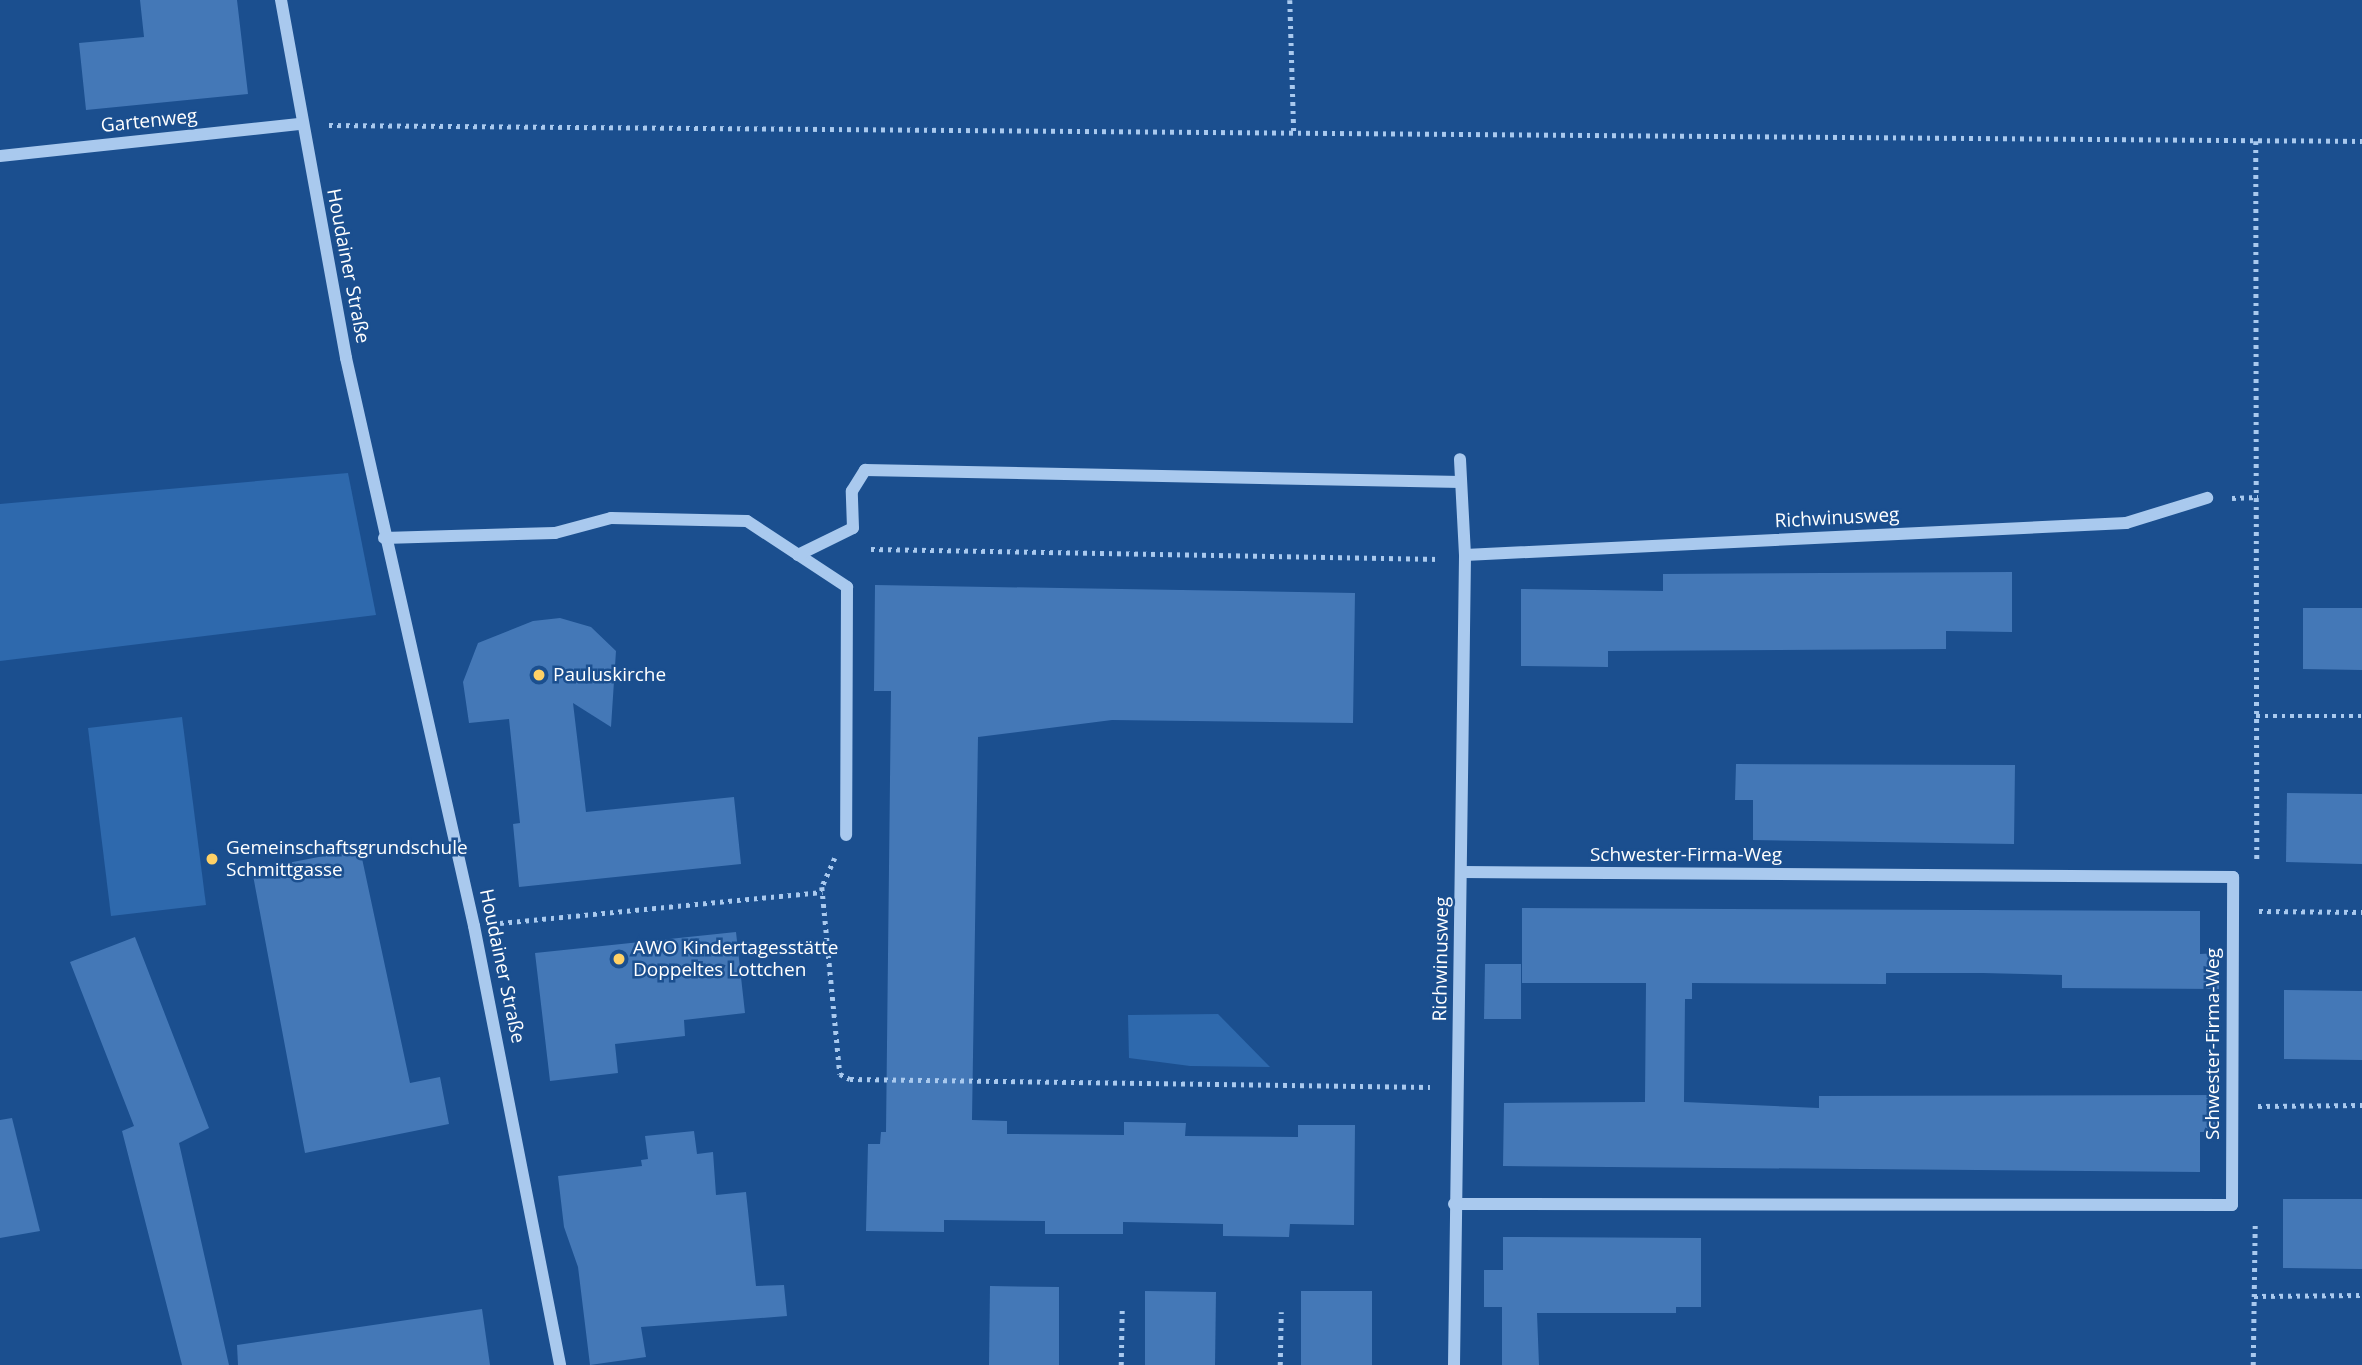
<!DOCTYPE html>
<html>
<head>
<meta charset="utf-8">
<style>
  body { margin:0 }
  #map { position:relative; width:2362px; height:1365px; overflow:hidden; background:#1b4f8f; font-family:"Open Sans",sans-serif }
  div>[style] { position:absolute }
  [style*='--x'] { left:calc(var(--x)*1px); top:calc(var(--y)*1px); width:calc(var(--w)*1px); rotate:calc(var(--a)*1deg) }
  .green>* { inset:0; background:#2e69ad }
  .building>* { inset:0; background:#4478b7 }
  .path>* { height:4.5px; margin-top:-2.25px; transform-origin:0; background:repeating-linear-gradient(90deg,#a9c9ee 0 3.5px,transparent 0 8.5px) }
  .minor>* { height:12px; margin:-6px; padding:0 6px; transform-origin:6px; border-radius:6px; background:#a9c9ee }
  .dots>* { width:19px; height:19px; translate:-50% -50%; box-sizing:border-box; border:4px solid #1b4f8f; border-radius:50% }
  span { translate:-50% -50%; white-space:nowrap; text-align:center; line-height:1.15; -webkit-text-stroke:5px #1b4f8f; paint-order:stroke }
  .street-label { font-size:19px; color:#fff }
  .poi-label { font-size:19px; color:#fff }
  .left { translate:0 -50%; text-align:left }
</style>
</head>
<body>
<div id="map">
  <div class="green">
    <div style="clip-path:polygon(348px 473px,376px 615px,0 661px,0 504px)"></div>
    <div style="clip-path:polygon(182px 717px,206px 905px,111px 916px,88px 728px)"></div>
    <div style="clip-path:polygon(1218px 1014px,1270px 1067px,1190px 1066px,1129px 1058px,1128px 1015px)"></div>
  </div>
  <div class="building">
    <div style="clip-path:polygon(140px 0,237px 0,248px 94px,86px 110px,79px 43px,144px 37px)"></div>
    <div style="clip-path:polygon(2012px 572px,2012px 632px,1946px 631px,1946px 649px,1608px 651px,1608px 667px,1521px 666px,1521px 589px,1663px 591px,1663px 574px)"></div>
    <div style="clip-path:polygon(875px 585px,1355px 593px,1353px 723px,1112px 720px,978px 737px,972px 1120px,1007px 1121px,1007px 1134px,1124px 1135px,1124px 1122px,1186px 1123px,1185px 1136px,1298px 1137px,1298px 1125px,1355px 1125px,1354px 1225px,1290px 1224px,1289px 1237px,1223px 1236px,1223px 1224px,1123px 1222px,1123px 1234px,1045px 1234px,1045px 1221px,944px 1220px,944px 1232px,866px 1231px,868px 1144px,880px 1144px,881px 1132px,886px 1132px,891px 691px,874px 691px)"></div>
    <div style="clip-path:polygon(2303px 608px,2362px 608px,2362px 670px,2303px 669px)"></div>
    <div style="clip-path:polygon(560px 618px,591px 627px,616px 651px,611px 727px,573px 703px,586px 812px,734px 797px,741px 864px,519px 887px,513px 824px,520px 823px,509px 719px,469px 723px,463px 682px,478px 643px,533px 621px)"></div>
    <div style="clip-path:polygon(1736px 764px,2015px 765px,2014px 844px,1753px 840px,1753px 800px,1735px 800px)"></div>
    <div style="clip-path:polygon(2287px 793px,2362px 794px,2362px 864px,2286px 862px)"></div>
    <div style="clip-path:polygon(360px 849px,410px 1083px,440px 1077px,449px 1124px,305px 1153px,252px 870px)"></div>
    <div style="clip-path:polygon(1522px 908px,2200px 911px,2200px 954px,2219px 953px,2219px 989px,2062px 988px,2062px 975px,1983px 973px,1886px 973px,1886px 984px,1692px 983px,1692px 999px,1685px 999px,1684px 1102px,1819px 1108px,1819px 1096px,2219px 1095px,2218px 1132px,2200px 1132px,2200px 1172px,1503px 1166px,1504px 1103px,1645px 1102px,1646px 983px,1522px 983px)"></div>
    <div style="clip-path:polygon(736px 932px,745px 1013px,684px 1020px,685px 1036px,615px 1044px,618px 1073px,550px 1081px,535px 953px)"></div>
    <div style="clip-path:polygon(135px 937px,209px 1128px,179px 1143px,229px 1365px,182px 1365px,122px 1131px,134px 1126px,70px 962px)"></div>
    <div style="clip-path:polygon(1485px 964px,1521px 964px,1521px 1019px,1484px 1019px)"></div>
    <div style="clip-path:polygon(2284px 990px,2362px 991px,2362px 1060px,2284px 1059px)"></div>
    <div style="clip-path:polygon(12px 1118px,40px 1231px,0 1238px,0 1120px)"></div>
    <div style="clip-path:polygon(694px 1131px,697px 1154px,713px 1152px,716px 1195px,746px 1192px,756px 1286px,784px 1285px,787px 1316px,641px 1327px,646px 1357px,590px 1365px,578px 1267px,564px 1227px,558px 1176px,642px 1166px,641px 1160px,648px 1159px,645px 1136px)"></div>
    <div style="clip-path:polygon(2283px 1199px,2362px 1199px,2362px 1269px,2283px 1268px)"></div>
    <div style="clip-path:polygon(1503px 1237px,1701px 1238px,1701px 1307px,1676px 1307px,1676px 1313px,1537px 1313px,1539px 1365px,1502px 1365px,1502px 1307px,1484px 1307px,1484px 1270px,1503px 1270px)"></div>
    <div style="clip-path:polygon(990px 1286px,1059px 1287px,1059px 1365px,989px 1365px)"></div>
    <div style="clip-path:polygon(1145px 1291px,1216px 1292px,1215px 1365px,1145px 1365px)"></div>
    <div style="clip-path:polygon(1301px 1291px,1372px 1291px,1372px 1365px,1301px 1365px)"></div>
    <div style="clip-path:polygon(482px 1309px,490px 1365px,238px 1365px,237px 1345px)"></div>
  </div>
  <div class="path">
    <div style="--x:1290;--y:0;--w:133;--a:88.3"></div>
    <div style="--x:329;--y:125;--w:2033;--a:0.45"></div>
    <div style="--x:2256;--y:141;--w:719;--a:89.92"></div>
    <div style="--x:2232;--y:498;--w:26;--a:-2"></div>
    <div style="--x:871;--y:549;--w:569;--a:1.01"></div>
    <div style="--x:2256;--y:716;--w:106;--a:0"></div>
    <div style="--x:835;--y:858;--w:32;--a:114"></div>
    <div style="--x:822;--y:887;--w:188;--a:84.5"></div>
    <div style="--x:840;--y:1074;--w:11;--a:27"></div>
    <div style="--x:850;--y:1079;--w:580;--a:0.79"></div>
    <div style="--x:2259;--y:911;--w:103;--a:0.6"></div>
    <div style="--x:500;--y:923;--w:324;--a:-5.5"></div>
    <div style="--x:2258;--y:1106;--w:104;--a:-0.6"></div>
    <div style="--x:2254;--y:1296;--w:108;--a:-0.5"></div>
    <div style="--x:1121;--y:1365;--w:57;--a:-89"></div>
    <div style="--x:1280;--y:1365;--w:53;--a:-88.9"></div>
    <div style="--x:2253;--y:1365;--w:143;--a:-89.2"></div>
  </div>
  <div class="minor">
    <div style="--x:281;--y:0;--w:364;--a:79.7"></div>
    <div style="--x:346;--y:358;--w:582;--a:77.3"></div>
    <div style="--x:474;--y:926;--w:447;--a:78.9"></div>
    <div style="--x:0;--y:156;--w:303;--a:-6.1"></div>
    <div style="--x:384;--y:538;--w:171;--a:-1.7"></div>
    <div style="--x:555;--y:533;--w:58;--a:-15"></div>
    <div style="--x:611;--y:518;--w:136;--a:1.3"></div>
    <div style="--x:747;--y:521;--w:120;--a:33.4"></div>
    <div style="--x:847;--y:587;--w:248;--a:90.2"></div>
    <div style="--x:798;--y:555;--w:61;--a:-26.1"></div>
    <div style="--x:853;--y:528;--w:37;--a:-92"></div>
    <div style="--x:852;--y:491;--w:25;--a:-58"></div>
    <div style="--x:865;--y:470;--w:596;--a:1.15"></div>
    <div style="--x:1465;--y:555;--w:662;--a:-2.77"></div>
    <div style="--x:2126;--y:523;--w:85;--a:-17.2"></div>
    <div style="--x:1454;--y:1204;--w:778;--a:0.07"></div>
    <div style="--x:2232;--y:1205;--w:328;--a:-89.8"></div>
    <div style="--x:2233;--y:877;--w:770;--a:-179.63"></div>
    <div style="--x:1454;--y:1365;--w:810;--a:-89.22"></div>
    <div style="--x:1465;--y:555;--w:96;--a:-93"></div>
  </div>
  <div class="dots">
    <div style="left:539px;top:675px;background:#ffd166"></div>
    <div style="left:212px;top:859px;background:#ffd166"></div>
    <div style="left:619px;top:959px;background:#ffd166"></div>
  </div>
  <div class="street-label">
    <span style="left:149px;top:121px;rotate:-6deg">Gartenweg</span>
    <span style="left:348px;top:266px;rotate:79deg">Houdainer Straße</span>
    <span style="left:1837px;top:518px;rotate:-3deg">Richwinusweg</span>
    <span style="left:1686px;top:855px">Schwester-Firma-Weg</span>
    <span style="left:1441px;top:959px;rotate:-89deg">Richwinusweg</span>
    <span style="left:502px;top:966px;rotate:78deg">Houdainer Straße</span>
    <span style="left:2213px;top:1044px;rotate:-90deg">Schwester-Firma-Weg</span>
  </div>
  <div class="poi-label">
    <span class="left" style="left:553px;top:675px">Pauluskirche</span>
    <span class="left" style="left:226px;top:859px">Gemeinschaftsgrundschule<br>Schmittgasse</span>
    <span class="left" style="left:633px;top:959px">AWO Kindertagesstätte<br>Doppeltes Lottchen</span>
  </div>
</div>
</body>
</html>
